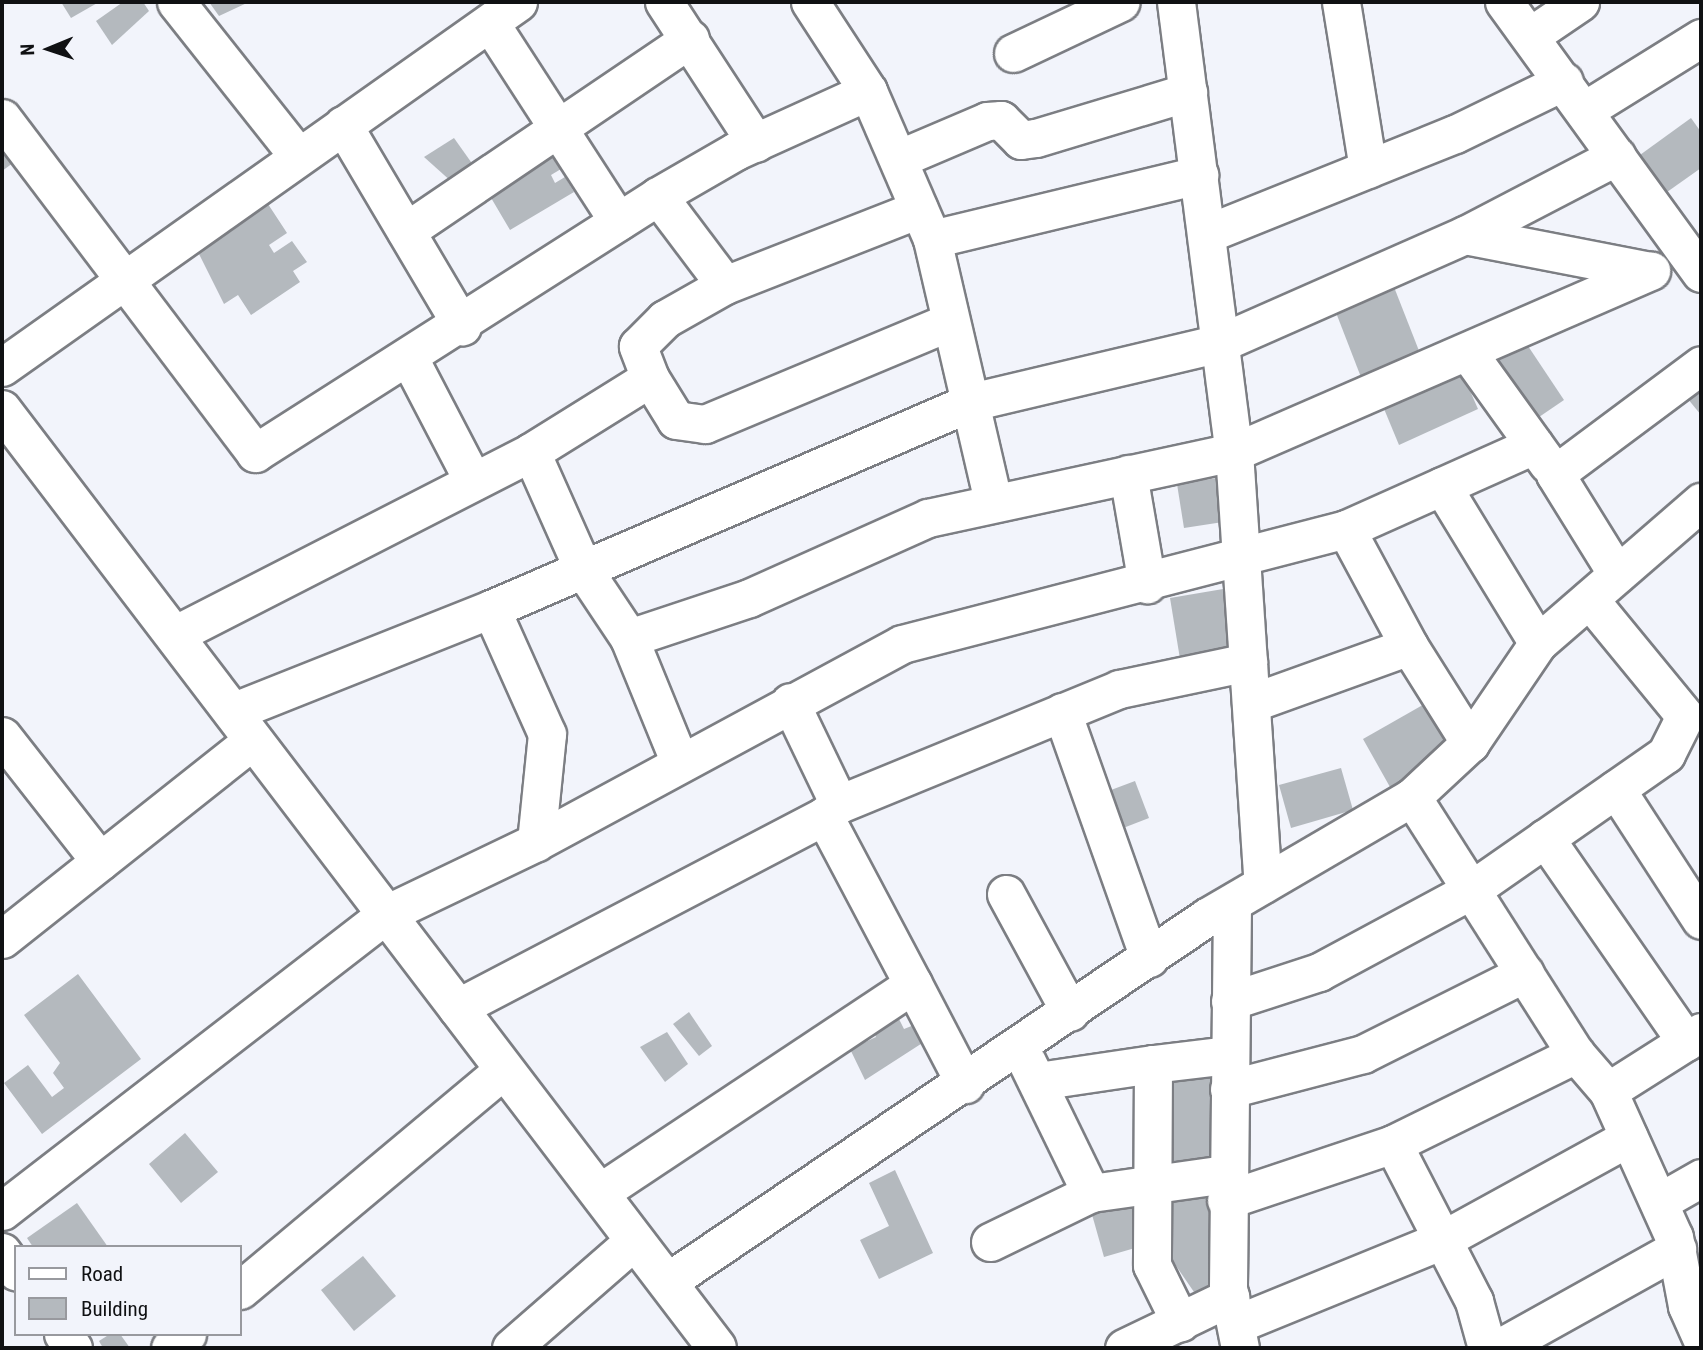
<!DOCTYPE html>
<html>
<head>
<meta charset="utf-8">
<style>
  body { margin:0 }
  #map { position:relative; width:1703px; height:1350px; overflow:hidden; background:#f2f4fb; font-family:"Roboto Condensed",sans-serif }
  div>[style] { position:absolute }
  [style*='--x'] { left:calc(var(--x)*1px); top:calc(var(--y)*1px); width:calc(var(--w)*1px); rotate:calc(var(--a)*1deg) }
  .building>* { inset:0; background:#b4b9be }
  .roads { filter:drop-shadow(2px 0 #7c7e83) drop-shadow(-2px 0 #7c7e83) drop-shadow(0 2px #7c7e83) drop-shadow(0 -2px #7c7e83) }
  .minor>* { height:37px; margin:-18.5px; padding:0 18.5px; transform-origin:18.5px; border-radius:18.5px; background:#fff }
  .tertiary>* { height:38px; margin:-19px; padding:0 19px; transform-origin:19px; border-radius:19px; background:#fff }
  span { translate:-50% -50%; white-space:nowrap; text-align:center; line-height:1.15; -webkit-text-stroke:6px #f2f4fb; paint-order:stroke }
  .frame { position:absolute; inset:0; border:4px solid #101113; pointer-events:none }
  .legend { position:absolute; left:14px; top:1245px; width:228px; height:91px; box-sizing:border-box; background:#f2f4fb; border:2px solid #98999e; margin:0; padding:9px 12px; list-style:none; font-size:21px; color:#101113 }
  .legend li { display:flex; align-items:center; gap:14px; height:35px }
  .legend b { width:35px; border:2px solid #98999e }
  .north { position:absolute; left:14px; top:14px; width:70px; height:70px; -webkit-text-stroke:5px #f2f4fb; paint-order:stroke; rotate:268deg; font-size:19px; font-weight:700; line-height:28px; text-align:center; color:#101113 }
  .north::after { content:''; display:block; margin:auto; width:24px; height:32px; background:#101113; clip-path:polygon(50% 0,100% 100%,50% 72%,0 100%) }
</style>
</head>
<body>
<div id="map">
  <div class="building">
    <div style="clip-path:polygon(61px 2px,99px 2px,71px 18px)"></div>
    <div style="clip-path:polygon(123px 2px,143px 2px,149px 11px,112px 45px,96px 21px)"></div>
    <div style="clip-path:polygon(209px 2px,249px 2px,219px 16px)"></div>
    <div style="clip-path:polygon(1691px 118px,1701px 132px,1701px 168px,1660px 197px,1633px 160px)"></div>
    <div style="clip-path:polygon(454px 138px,476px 169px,453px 183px,424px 157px)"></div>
    <div style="clip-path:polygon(2px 147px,13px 163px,2px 171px)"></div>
    <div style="clip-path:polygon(551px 152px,561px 169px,551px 175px,555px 183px,565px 177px,574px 192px,510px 230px,487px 191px)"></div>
    <div style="clip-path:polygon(268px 204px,287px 233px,269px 245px,274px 253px,292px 241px,307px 262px,293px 271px,300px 282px,251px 315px,238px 295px,224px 304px,198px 252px)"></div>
    <div style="clip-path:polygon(1394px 287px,1423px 361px,1364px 385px,1335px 310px)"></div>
    <div style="clip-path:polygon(1522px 337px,1564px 400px,1523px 428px,1481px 365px)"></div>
    <div style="clip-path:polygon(1460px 368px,1478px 409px,1399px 445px,1382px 404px)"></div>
    <div style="clip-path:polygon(1701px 377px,1701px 415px,1683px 393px)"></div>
    <div style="clip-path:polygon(1217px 478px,1223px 522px,1184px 528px,1177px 484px)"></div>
    <div style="clip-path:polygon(1229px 588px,1240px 656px,1181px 665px,1170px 598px)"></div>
    <div style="clip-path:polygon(1428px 702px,1454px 751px,1390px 787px,1363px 739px)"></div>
    <div style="clip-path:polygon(1341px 768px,1353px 810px,1291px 828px,1279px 785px)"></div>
    <div style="clip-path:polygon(1135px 781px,1149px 818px,1118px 830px,1103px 793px)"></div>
    <div style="clip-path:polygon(78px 974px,141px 1059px,42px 1134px,4px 1083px,28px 1065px,52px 1097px,64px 1088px,53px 1073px,60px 1063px,24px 1015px)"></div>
    <div style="clip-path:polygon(895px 1011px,904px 1029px,919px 1023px,927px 1040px,865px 1080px,850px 1049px,876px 1037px,870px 1023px)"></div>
    <div style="clip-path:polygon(689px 1012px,712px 1046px,699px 1056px,673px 1024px)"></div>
    <div style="clip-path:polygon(667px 1032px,688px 1064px,665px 1082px,640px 1047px)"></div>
    <div style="clip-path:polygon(1213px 1070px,1210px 1164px,1168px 1164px,1173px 1071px)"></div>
    <div style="clip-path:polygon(185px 1133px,218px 1172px,181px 1203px,149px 1164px)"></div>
    <div style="clip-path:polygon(895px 1170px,933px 1253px,879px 1279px,860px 1240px,889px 1226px,869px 1183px)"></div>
    <div style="clip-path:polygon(1210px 1186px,1225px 1287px,1194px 1292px,1159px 1241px,1162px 1193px)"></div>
    <div style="clip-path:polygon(1131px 1192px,1144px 1238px,1135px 1248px,1104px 1257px,1089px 1204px)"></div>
    <div style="clip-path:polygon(77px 1203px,108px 1247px,33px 1247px,27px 1238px)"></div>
    <div style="clip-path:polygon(363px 1256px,396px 1296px,354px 1331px,321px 1290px)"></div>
    <div style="clip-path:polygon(110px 1334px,120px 1334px,130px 1348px,103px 1348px,99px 1341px)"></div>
  </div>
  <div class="roads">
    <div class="minor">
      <div style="--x:176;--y:2;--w:196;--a:51.6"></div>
      <div style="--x:664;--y:2;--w:168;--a:56.9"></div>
      <div style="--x:810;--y:2;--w:106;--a:56.9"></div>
      <div style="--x:868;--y:91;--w:161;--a:66.6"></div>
      <div style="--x:932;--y:239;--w:269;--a:76.9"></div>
      <div style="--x:1176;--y:2;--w:454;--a:82.7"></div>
      <div style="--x:1234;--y:452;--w:433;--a:86.2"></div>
      <div style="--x:1341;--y:2;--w:169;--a:80.8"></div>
      <div style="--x:1504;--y:2;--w:335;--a:54"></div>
      <div style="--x:490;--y:23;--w:236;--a:57.1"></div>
      <div style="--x:1533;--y:34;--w:57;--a:-34.2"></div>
      <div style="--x:1013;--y:53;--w:119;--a:-25.3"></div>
      <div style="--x:1585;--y:110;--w:137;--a:-31.8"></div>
      <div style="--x:2;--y:118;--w:420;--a:52.9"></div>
      <div style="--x:255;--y:453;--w:478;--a:-32.5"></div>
      <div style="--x:658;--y:196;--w:90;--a:-30"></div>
      <div style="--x:736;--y:151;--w:145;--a:-24.4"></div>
      <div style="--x:343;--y:125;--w:234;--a:59.4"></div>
      <div style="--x:898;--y:159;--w:97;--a:-23.1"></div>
      <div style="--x:987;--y:121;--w:14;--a:-4"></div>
      <div style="--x:1001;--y:120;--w:28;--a:45"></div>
      <div style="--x:1021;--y:140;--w:15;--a:-8"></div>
      <div style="--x:1036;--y:138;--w:159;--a:-16.8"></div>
      <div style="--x:658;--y:196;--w:111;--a:53"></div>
      <div style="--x:406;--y:231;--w:343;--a:-34.1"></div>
      <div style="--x:1206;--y:234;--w:268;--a:-21.9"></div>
      <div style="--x:1455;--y:134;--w:121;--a:-25.9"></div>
      <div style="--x:1465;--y:235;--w:188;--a:11"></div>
      <div style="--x:932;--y:239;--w:275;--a:-13.5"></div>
      <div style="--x:1469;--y:354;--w:135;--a:54.3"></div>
      <div style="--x:409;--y:358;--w:139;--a:62.5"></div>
      <div style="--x:2;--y:367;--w:632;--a:-35.27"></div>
      <div style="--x:650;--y:378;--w:34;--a:-111"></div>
      <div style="--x:638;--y:346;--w:38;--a:-45"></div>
      <div style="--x:665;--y:319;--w:69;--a:-29.5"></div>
      <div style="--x:725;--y:285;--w:208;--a:-21.4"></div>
      <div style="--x:531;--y:452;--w:128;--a:66"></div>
      <div style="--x:583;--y:569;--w:83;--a:56.3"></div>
      <div style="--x:629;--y:638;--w:135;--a:67.8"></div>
      <div style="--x:1128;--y:474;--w:112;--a:80.2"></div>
      <div style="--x:1442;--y:486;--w:184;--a:58.6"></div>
      <div style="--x:1346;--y:529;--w:133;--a:61.7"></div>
      <div style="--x:1617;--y:574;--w:118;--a:-121.8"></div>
      <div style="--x:1555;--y:474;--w:182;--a:-36.7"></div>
      <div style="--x:491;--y:609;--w:137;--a:65.9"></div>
      <div style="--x:547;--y:734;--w:109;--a:95.8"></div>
      <div style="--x:174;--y:635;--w:401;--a:-27.1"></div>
      <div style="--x:531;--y:452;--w:140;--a:-31.9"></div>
      <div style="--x:650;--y:378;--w:49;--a:58.2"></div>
      <div style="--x:676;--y:420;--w:29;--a:8"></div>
      <div style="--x:705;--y:424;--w:264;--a:-22.7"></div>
      <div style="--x:629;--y:638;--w:126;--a:-18.4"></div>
      <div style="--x:749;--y:598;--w:196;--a:-24.1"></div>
      <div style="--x:928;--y:518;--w:313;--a:-12.2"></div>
      <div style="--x:1234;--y:452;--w:455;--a:-23.5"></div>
      <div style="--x:1251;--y:703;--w:168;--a:-19.8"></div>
      <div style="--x:1409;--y:646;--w:115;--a:57.8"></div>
      <div style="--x:232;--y:712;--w:279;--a:-21.7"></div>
      <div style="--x:491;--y:609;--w:523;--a:-23.33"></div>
      <div style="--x:971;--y:402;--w:256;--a:-13.3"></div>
      <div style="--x:1220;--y:343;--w:268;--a:-23.8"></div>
      <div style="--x:1465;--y:235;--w:171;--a:-27.5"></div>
      <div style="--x:1062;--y:712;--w:261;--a:70.5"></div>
      <div style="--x:2;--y:736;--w:159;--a:51.9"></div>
      <div style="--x:1616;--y:789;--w:156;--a:57"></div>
      <div style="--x:1412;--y:797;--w:305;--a:57.5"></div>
      <div style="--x:1576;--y:1054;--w:49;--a:49.1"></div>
      <div style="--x:1608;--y:1091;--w:160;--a:65.7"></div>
      <div style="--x:1674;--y:1237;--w:70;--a:79.3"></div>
      <div style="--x:1687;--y:1306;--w:35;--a:66"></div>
      <div style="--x:839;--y:804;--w:303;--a:-22.3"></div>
      <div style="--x:1119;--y:689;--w:132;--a:-11.8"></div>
      <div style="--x:1545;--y:838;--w:248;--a:55.3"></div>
      <div style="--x:1006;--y:894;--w:134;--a:61.5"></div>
      <div style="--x:1232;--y:904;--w:384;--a:90.6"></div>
      <div style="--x:1228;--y:1288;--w:61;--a:78.7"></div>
      <div style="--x:2;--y:939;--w:320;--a:-38.4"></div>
      <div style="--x:913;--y:984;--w:113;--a:62.5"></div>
      <div style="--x:1230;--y:1001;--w:94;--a:-18"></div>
      <div style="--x:1319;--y:972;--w:173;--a:-28.3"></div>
      <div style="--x:1471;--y:890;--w:238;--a:-34.9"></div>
      <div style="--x:1666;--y:754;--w:42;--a:-63.4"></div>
      <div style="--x:1685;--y:716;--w:151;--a:-129.4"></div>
      <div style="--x:457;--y:1008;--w:414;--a:-27.6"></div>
      <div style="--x:1027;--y:1062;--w:146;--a:64"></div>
      <div style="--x:1091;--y:1193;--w:137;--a:-8"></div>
      <div style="--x:1153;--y:1064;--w:77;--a:-6.8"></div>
      <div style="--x:1038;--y:1081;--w:116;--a:-8.4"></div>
      <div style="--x:1153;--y:1064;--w:201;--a:90.3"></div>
      <div style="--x:1152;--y:1265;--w:64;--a:63.8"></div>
      <div style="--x:1229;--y:1089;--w:138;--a:-14.6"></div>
      <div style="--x:1363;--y:1054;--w:181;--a:-26.6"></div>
      <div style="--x:1608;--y:1091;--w:110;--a:-32.4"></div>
      <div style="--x:1393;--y:1144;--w:177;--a:62.7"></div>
      <div style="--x:1474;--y:1301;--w:49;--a:74.5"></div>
      <div style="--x:599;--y:1193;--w:377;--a:-33.6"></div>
      <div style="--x:913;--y:984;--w:190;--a:-117.9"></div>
      <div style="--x:824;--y:816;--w:19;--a:-39"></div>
      <div style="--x:839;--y:804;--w:113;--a:-115.7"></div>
      <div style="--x:1226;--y:1200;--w:176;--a:-18.5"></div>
      <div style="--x:1393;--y:1144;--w:204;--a:-26.2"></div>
      <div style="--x:1659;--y:1202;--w:48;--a:-29.7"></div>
      <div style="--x:2;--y:1211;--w:485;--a:-37.7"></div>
      <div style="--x:386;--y:914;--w:166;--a:-25.6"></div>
      <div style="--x:536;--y:842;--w:416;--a:-28.4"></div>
      <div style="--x:902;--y:644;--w:459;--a:-14.5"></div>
      <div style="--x:1346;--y:529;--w:206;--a:-24.1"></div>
      <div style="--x:990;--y:1242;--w:112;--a:-25.9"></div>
      <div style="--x:2;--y:1252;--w:24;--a:54"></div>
      <div style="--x:667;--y:1282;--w:652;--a:-34.06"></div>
      <div style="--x:1207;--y:917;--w:238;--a:-30.3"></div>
      <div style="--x:1412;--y:797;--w:79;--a:-43"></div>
      <div style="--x:1470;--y:743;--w:121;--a:-55.8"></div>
      <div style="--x:1538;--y:643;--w:216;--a:-40.9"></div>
      <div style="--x:240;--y:1290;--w:344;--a:-39.9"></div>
      <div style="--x:1239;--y:1323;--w:219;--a:-22.2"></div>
      <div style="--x:1442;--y:1240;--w:213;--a:-28.8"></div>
      <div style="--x:63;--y:1334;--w:17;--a:54"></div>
      <div style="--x:170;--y:1348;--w:22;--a:-39"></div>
      <div style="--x:511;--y:1348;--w:164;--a:-41.1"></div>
      <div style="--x:1124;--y:1348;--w:118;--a:-25.7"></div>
      <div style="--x:1499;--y:1348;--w:204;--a:-29.1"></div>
    </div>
    <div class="tertiary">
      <div style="--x:2;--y:410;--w:1179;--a:52.68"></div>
    </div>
  </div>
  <div class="frame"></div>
  <ul class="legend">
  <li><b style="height:9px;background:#fff"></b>Road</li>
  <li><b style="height:19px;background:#b4b9be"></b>Building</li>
  </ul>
  <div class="north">N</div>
</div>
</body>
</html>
